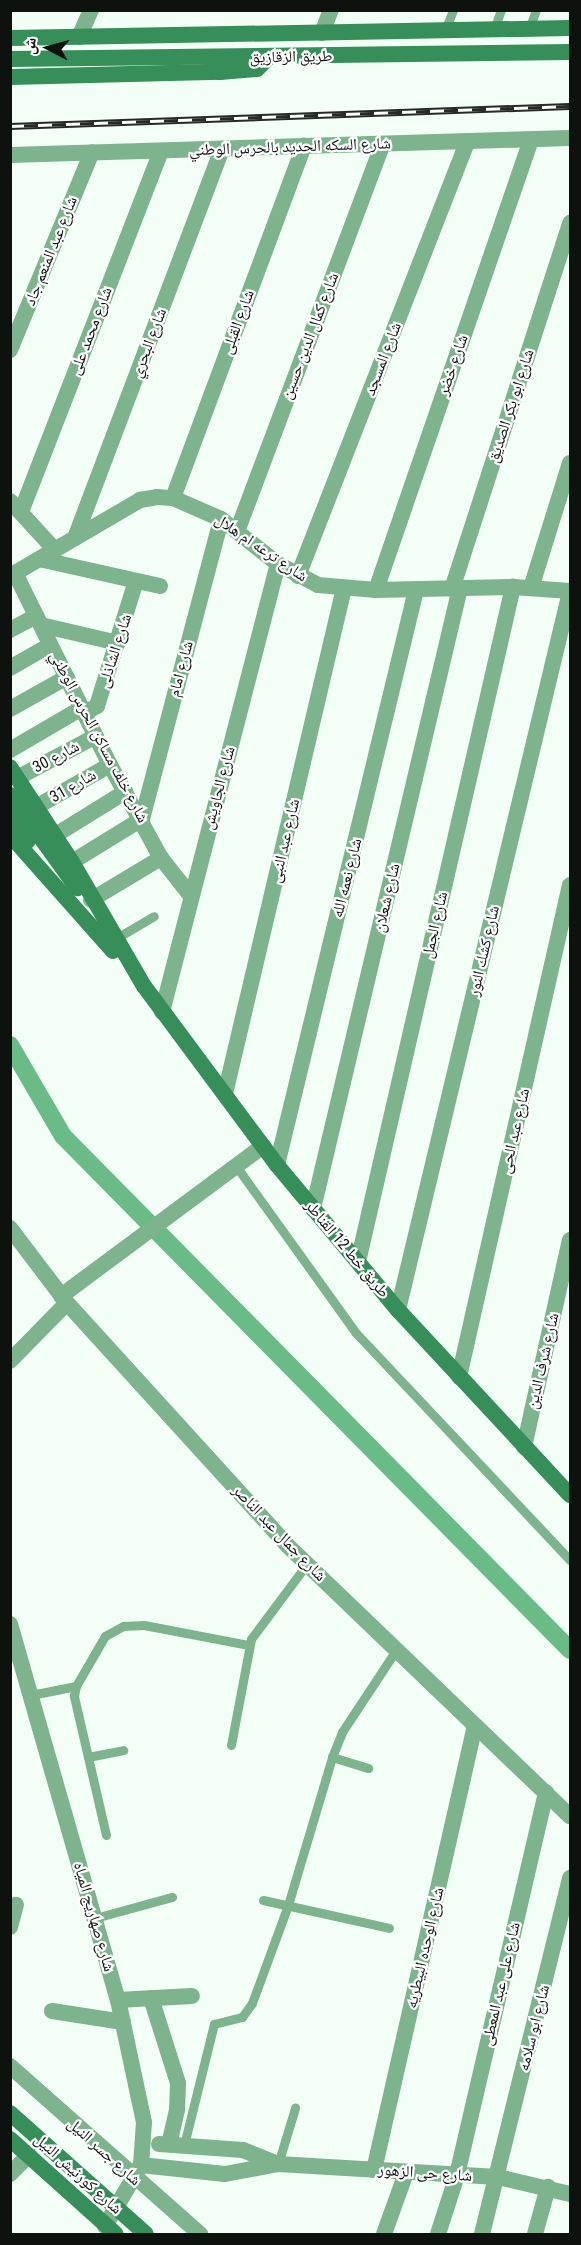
<!DOCTYPE html>
<html>
<head>
<meta charset="utf-8">
<style>
  body { margin:0 }
  #map { position:relative; width:581px; height:2245px; overflow:hidden; background:#f3fff6; font-family:"Roboto Condensed","Noto Naskh Arabic",sans-serif }
  div>[style] { position:absolute }
  [style*='--x'] { left:calc(var(--x)*1px); top:calc(var(--y)*1px); width:calc(var(--w)*1px); rotate:calc(var(--a)*1deg) }
  .canal>* { height:18px; margin:-9px; padding:0 9px; transform-origin:9px; border-radius:9px; background:#69bc85 }
  .service>* { height:9px; margin:-4.5px; padding:0 4.5px; transform-origin:4.5px; border-radius:4.5px; background:#7db38d }
  .minor>* { height:16px; margin:-8px; padding:0 8px; transform-origin:8px; border-radius:8px; background:#7db38d }
  .tertiary>* { height:16px; margin:-8px; padding:0 8px; transform-origin:8px; border-radius:8px; background:#7db38d }
  .secondary>* { height:16px; margin:-8px; padding:0 8px; transform-origin:8px; border-radius:8px; background:#368e59 }
  .rail>* { height:7px; margin-top:-3.5px; transform-origin:0; background:repeating-linear-gradient(90deg,#fff 0 14px,#262a27 0 28px); box-sizing:border-box; border-block:2px solid #262a27 }
  span { translate:-50% -50%; white-space:nowrap; text-align:center; line-height:1.15; -webkit-text-stroke:4.5px #fff; paint-order:stroke }
  .street-label { font-size:16px; color:#0e120f }
  .frame { position:absolute; inset:0; border:12px solid #0e120f; pointer-events:none }
  .north { position:absolute; left:18px; top:18px; width:60px; height:60px; -webkit-text-stroke:4px #fff; paint-order:stroke; rotate:276deg; font-size:16px; font-weight:700; line-height:24px; text-align:center; color:#0e120f }
  .north::after { content:''; display:block; margin:auto; width:21px; height:27px; background:#0e120f; clip-path:polygon(50% 0,100% 100%,50% 72%,0 100%) }
</style>
</head>
<body>
<div id="map">
  <div class="canal">
    <div style="--x:10;--y:1045;--w:105;--a:59.8"></div>
    <div style="--x:63;--y:1136;--w:722;--a:45.39"></div>
  </div>
  <div class="service">
    <div style="--x:494;--y:29;--w:20;--a:-70"></div>
    <div style="--x:529;--y:29;--w:20;--a:-70"></div>
    <div style="--x:445;--y:30;--w:22;--a:-68"></div>
    <div style="--x:115;--y:939;--w:45;--a:-30.5"></div>
    <div style="--x:236;--y:1166;--w:206;--a:54.3"></div>
    <div style="--x:356;--y:1333;--w:312;--a:46.7"></div>
    <div style="--x:31;--y:1695;--w:46;--a:-11.3"></div>
    <div style="--x:231;--y:1745;--w:108;--a:-79.3"></div>
    <div style="--x:251;--y:1639;--w:94;--a:-53.3"></div>
    <div style="--x:88;--y:1757;--w:36;--a:-11"></div>
    <div style="--x:332;--y:1757;--w:38;--a:17"></div>
    <div style="--x:106;--y:1835;--w:143;--a:-103"></div>
    <div style="--x:74;--y:1696;--w:10;--a:-79"></div>
    <div style="--x:76;--y:1686;--w:58;--a:-59.9"></div>
    <div style="--x:105;--y:1636;--w:21;--a:-29"></div>
    <div style="--x:123;--y:1626;--w:21;--a:-3"></div>
    <div style="--x:144;--y:1625;--w:107;--a:10.8"></div>
    <div style="--x:263;--y:1900;--w:129;--a:12.5"></div>
    <div style="--x:95;--y:1918;--w:80;--a:-15.3"></div>
    <div style="--x:184;--y:2145;--w:125;--a:-76.1"></div>
    <div style="--x:214;--y:2024;--w:29;--a:-14"></div>
    <div style="--x:242;--y:2017;--w:17;--a:-54"></div>
    <div style="--x:252;--y:2003;--w:104;--a:-69.8"></div>
    <div style="--x:288;--y:1905;--w:154;--a:-73.4"></div>
    <div style="--x:332;--y:1757;--w:27;--a:-68"></div>
    <div style="--x:342;--y:1732;--w:98;--a:-56.6"></div>
    <div style="--x:278;--y:2164;--w:59;--a:-73.1"></div>
  </div>
  <div class="minor">
    <div style="--x:322;--y:33;--w:25;--a:-69"></div>
    <div style="--x:79;--y:37;--w:30;--a:-66"></div>
    <div style="--x:10;--y:350;--w:214;--a:-67.5"></div>
    <div style="--x:173;--y:498;--w:376;--a:-69.6"></div>
    <div style="--x:10;--y:501;--w:67;--a:47.4"></div>
    <div style="--x:21;--y:512;--w:387;--a:-68.8"></div>
    <div style="--x:238;--y:529;--w:411;--a:-69.4"></div>
    <div style="--x:75;--y:538;--w:416;--a:-69.3"></div>
    <div style="--x:39;--y:559;--w:124;--a:12.6"></div>
    <div style="--x:15;--y:573;--w:214;--a:63.7"></div>
    <div style="--x:110;--y:765;--w:106;--a:61.3"></div>
    <div style="--x:161;--y:858;--w:48;--a:51.7"></div>
    <div style="--x:10;--y:576;--w:151;--a:-30.3"></div>
    <div style="--x:140;--y:500;--w:17;--a:-10"></div>
    <div style="--x:157;--y:497;--w:16;--a:4"></div>
    <div style="--x:173;--y:498;--w:52;--a:23.6"></div>
    <div style="--x:221;--y:519;--w:73;--a:38.3"></div>
    <div style="--x:278;--y:564;--w:45;--a:27.7"></div>
    <div style="--x:318;--y:585;--w:58;--a:4.9"></div>
    <div style="--x:376;--y:590;--w:137;--a:-1.3"></div>
    <div style="--x:513;--y:587;--w:57;--a:4"></div>
    <div style="--x:298;--y:576;--w:467;--a:-68.7"></div>
    <div style="--x:531;--y:588;--w:131;--a:-72.7"></div>
    <div style="--x:452;--y:589;--w:385;--a:-72.1"></div>
    <div style="--x:376;--y:590;--w:476;--a:-71"></div>
    <div style="--x:41;--y:625;--w:79;--a:13.2"></div>
    <div style="--x:10;--y:630;--w:30;--a:-28"></div>
    <div style="--x:10;--y:668;--w:46;--a:-29.9"></div>
    <div style="--x:10;--y:709;--w:65;--a:-29.3"></div>
    <div style="--x:84;--y:713;--w:15;--a:-28"></div>
    <div style="--x:97;--y:706;--w:131;--a:-72.7"></div>
    <div style="--x:10;--y:750;--w:83;--a:-30.3"></div>
    <div style="--x:17;--y:778;--w:89;--a:-28"></div>
    <div style="--x:36;--y:807;--w:85;--a:-29.6"></div>
    <div style="--x:54;--y:836;--w:84;--a:-31.8"></div>
    <div style="--x:72;--y:862;--w:82;--a:-31.6"></div>
    <div style="--x:142;--y:819;--w:310;--a:-75.2"></div>
    <div style="--x:91;--y:900;--w:82;--a:-31"></div>
    <div style="--x:162;--y:1012;--w:463;--a:-75.5"></div>
    <div style="--x:225;--y:1094;--w:520;--a:-76.77"></div>
    <div style="--x:277;--y:1165;--w:592;--a:-76.41"></div>
    <div style="--x:313;--y:1209;--w:638;--a:-76.68"></div>
    <div style="--x:358;--y:1262;--w:693;--a:-77.07"></div>
    <div style="--x:398;--y:1310;--w:738;--a:-76.53"></div>
    <div style="--x:10;--y:1361;--w:81;--a:-45.5"></div>
    <div style="--x:459;--y:1377;--w:504;--a:-77.29"></div>
    <div style="--x:524;--y:1447;--w:212;--a:-77.5"></div>
    <div style="--x:10;--y:1624;--w:391;--a:74"></div>
    <div style="--x:118;--y:2000;--w:125;--a:78"></div>
    <div style="--x:144;--y:2122;--w:43;--a:94"></div>
    <div style="--x:141;--y:2165;--w:71;--a:120.5"></div>
    <div style="--x:10;--y:1927;--w:23;--a:-75"></div>
    <div style="--x:151;--y:1998;--w:89;--a:72.4"></div>
    <div style="--x:178;--y:2083;--w:27;--a:92"></div>
    <div style="--x:177;--y:2110;--w:35;--a:103"></div>
    <div style="--x:118;--y:2000;--w:74;--a:-3.1"></div>
    <div style="--x:52;--y:2011;--w:72;--a:8.8"></div>
    <div style="--x:10;--y:2066;--w:254;--a:41.5"></div>
    <div style="--x:159;--y:2144;--w:84;--a:4.1"></div>
    <div style="--x:243;--y:2150;--w:38;--a:22"></div>
    <div style="--x:141;--y:2165;--w:84;--a:6.1"></div>
    <div style="--x:225;--y:2174;--w:54;--a:-10.7"></div>
    <div style="--x:278;--y:2164;--w:220;--a:3.4"></div>
    <div style="--x:498;--y:2177;--w:74;--a:13.3"></div>
    <div style="--x:374;--y:2170;--w:455;--a:-77.2"></div>
    <div style="--x:10;--y:2174;--w:27;--a:-45"></div>
    <div style="--x:384;--y:2234;--w:65;--a:-70.2"></div>
    <div style="--x:438;--y:2234;--w:62;--a:-72.1"></div>
    <div style="--x:457;--y:2175;--w:393;--a:-76.9"></div>
    <div style="--x:482;--y:2234;--w:367;--a:-76.1"></div>
    <div style="--x:535;--y:2234;--w:49;--a:-74.5"></div>
  </div>
  <div class="tertiary">
    <div style="--x:10;--y:155;--w:560;--a:-1.74"></div>
    <div style="--x:10;--y:1228;--w:94;--a:52.8"></div>
    <div style="--x:67;--y:1303;--w:327;--a:47.7"></div>
    <div style="--x:287;--y:1545;--w:392;--a:43.8"></div>
    <div style="--x:61;--y:1296;--w:252;--a:-36.6"></div>
  </div>
  <div class="secondary">
    <div style="--x:10;--y:38;--w:560;--a:-1.02"></div>
    <div style="--x:10;--y:59;--w:560;--a:-0.72"></div>
    <div style="--x:10;--y:77;--w:210;--a:-1.4"></div>
    <div style="--x:220;--y:72;--w:37;--a:-5"></div>
    <div style="--x:257;--y:69;--w:16;--a:-45"></div>
    <div style="--x:10;--y:767;--w:113;--a:56.9"></div>
    <div style="--x:72;--y:862;--w:143;--a:59.9"></div>
    <div style="--x:144;--y:986;--w:223;--a:53.4"></div>
    <div style="--x:277;--y:1165;--w:189;--a:50.2"></div>
    <div style="--x:398;--y:1310;--w:253;--a:47.1"></div>
    <div style="--x:10;--y:795;--w:115;--a:54.2"></div>
    <div style="--x:10;--y:818;--w:29;--a:52"></div>
    <div style="--x:10;--y:835;--w:155;--a:48.4"></div>
    <div style="--x:10;--y:2113;--w:182;--a:41.7"></div>
    <div style="--x:10;--y:2139;--w:142;--a:41.9"></div>
  </div>
  <div class="rail">
    <div style="--x:10;--y:126;--w:560;--a:-2.05"></div>
  </div>
  <div class="street-label">
    <span style="left:291px;top:57px;rotate:-1deg">طريق الزقازيق</span>
    <span style="left:290px;top:147px;rotate:-2deg">شارع السكه الحديد بالحرس الوطني</span>
    <span style="left:51px;top:251px;rotate:-68deg">شارع عبد المنعم جاد</span>
    <span style="left:238px;top:322px;rotate:-70deg">شارع القبلى</span>
    <span style="left:91px;top:331px;rotate:-69deg">شارع محمد على</span>
    <span style="left:310px;top:336px;rotate:-69deg">شارع كمال الدين حسين</span>
    <span style="left:149px;top:343px;rotate:-69deg">شارع البحري</span>
    <span style="left:383px;top:359px;rotate:-69deg">شارع المسجد</span>
    <span style="left:453px;top:365px;rotate:-71deg">شارع خضر</span>
    <span style="left:511px;top:406px;rotate:-72deg">شارع ابو بكر الصديق</span>
    <span style="left:261px;top:548px;rotate:34deg">شارع ترعه ام هلال</span>
    <span style="left:115px;top:651px;rotate:-72deg">شارع الشاذلى</span>
    <span style="left:181px;top:669px;rotate:-75deg">شارع امام</span>
    <span style="left:99px;top:737px;rotate:62deg">شارع خلف مساكن الحرس الوطني</span>
    <span style="left:56px;top:757px;rotate:-28deg">شارع 30</span>
    <span style="left:73px;top:786px;rotate:-30deg">شارع 31</span>
    <span style="left:219px;top:788px;rotate:-75deg">شارع الجاويش</span>
    <span style="left:285px;top:841px;rotate:-77deg">شارع عبد النبى</span>
    <span style="left:347px;top:878px;rotate:-76deg">شارع نعمه الله</span>
    <span style="left:387px;top:898px;rotate:-77deg">شارع شعلان</span>
    <span style="left:435px;top:925px;rotate:-77deg">شارع الجمل</span>
    <span style="left:484px;top:951px;rotate:-77deg">شارع كشك النور</span>
    <span style="left:515px;top:1131px;rotate:-77deg">شارع عبد الحى</span>
    <span style="left:347px;top:1249px;rotate:50deg">طريق خط 12 القناطر</span>
    <span style="left:543px;top:1361px;rotate:-77deg">شارع شرف الدين</span>
    <span style="left:279px;top:1533px;rotate:46deg">شارع جمال عبد الناصر</span>
    <span style="left:94px;top:1917px;rotate:74deg">شارع صهاريج المياه</span>
    <span style="left:425px;top:1948px;rotate:-77deg">شارع الوحده البيطريه</span>
    <span style="left:501px;top:1984px;rotate:-77deg">شارع على عبد المعطى</span>
    <span style="left:534px;top:2028px;rotate:-76deg">شارع ابو سلامه</span>
    <span style="left:104px;top:2152px;rotate:42deg">شارع جسر النيل</span>
    <span style="left:425px;top:2173px;rotate:4deg">شارع حى الزهور</span>
    <span style="left:78px;top:2174px;rotate:42deg">شارع كورنيش النيل</span>
  </div>
  <div class="frame"></div>
  <div class="north">ش</div>
</div>
</body>
</html>
